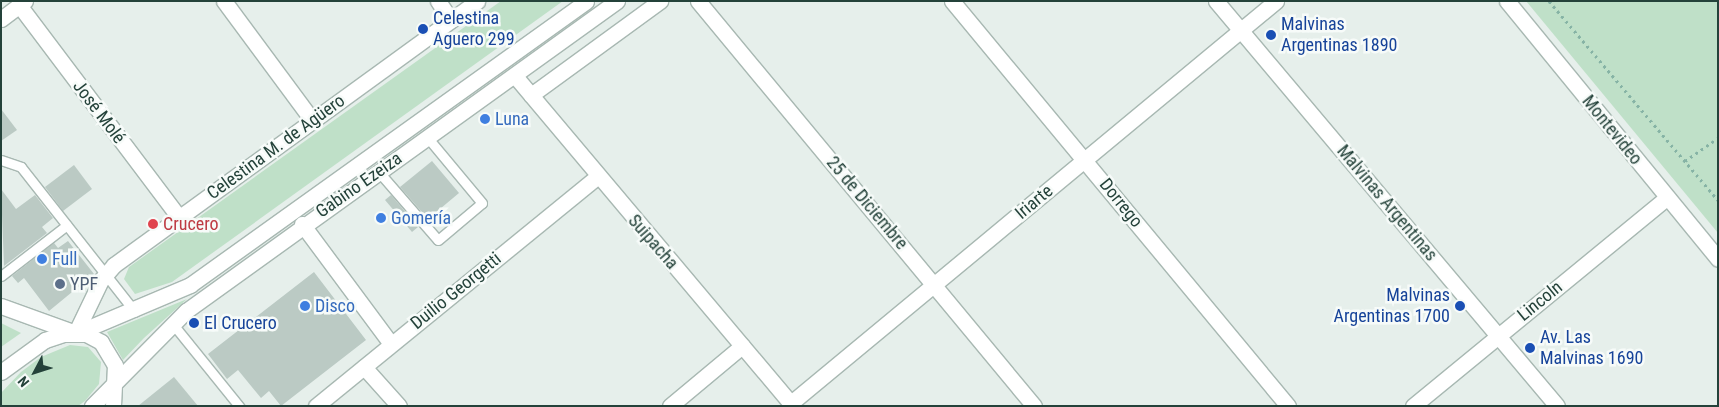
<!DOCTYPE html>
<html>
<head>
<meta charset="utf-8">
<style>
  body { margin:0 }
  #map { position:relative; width:1719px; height:407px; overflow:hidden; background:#e6efeb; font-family:"Roboto Condensed",sans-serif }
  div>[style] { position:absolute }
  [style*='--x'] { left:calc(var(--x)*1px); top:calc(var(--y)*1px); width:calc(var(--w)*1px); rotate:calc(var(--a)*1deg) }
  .green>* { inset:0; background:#bfe0c8 }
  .building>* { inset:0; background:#bbcac4 }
  .path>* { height:3px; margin-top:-1.5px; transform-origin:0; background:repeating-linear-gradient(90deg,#86b3a5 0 2.5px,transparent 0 6.5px) }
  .roads { filter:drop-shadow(1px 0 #a8b8b2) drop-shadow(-1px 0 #a8b8b2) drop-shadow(0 1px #a8b8b2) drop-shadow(0 -1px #a8b8b2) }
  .service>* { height:9px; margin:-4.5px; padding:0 4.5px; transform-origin:4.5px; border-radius:4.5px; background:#fff }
  .minor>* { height:15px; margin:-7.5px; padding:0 7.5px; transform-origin:7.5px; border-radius:7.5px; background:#fff }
  .tertiary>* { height:15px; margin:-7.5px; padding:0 7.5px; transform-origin:7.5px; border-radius:7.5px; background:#fff }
  .secondary>* { height:15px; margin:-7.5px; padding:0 7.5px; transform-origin:7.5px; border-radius:7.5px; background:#fff }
  .dots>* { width:14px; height:14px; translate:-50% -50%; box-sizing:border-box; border:2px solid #f7fbf9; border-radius:50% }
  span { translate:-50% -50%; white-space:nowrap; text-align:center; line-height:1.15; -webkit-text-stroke:5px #f7fbf9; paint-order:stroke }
  .transit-label { font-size:18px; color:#164399 }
  .left { translate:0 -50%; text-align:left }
  .right { translate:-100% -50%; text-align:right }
  .street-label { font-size:18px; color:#24423a }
  .shop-label { font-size:18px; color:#366cbe }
  .health-label { font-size:18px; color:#be3a42 }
  .service-label { font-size:18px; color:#4e5e75 }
  .frame { position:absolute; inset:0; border:2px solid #24423a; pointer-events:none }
  .north { position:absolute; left:10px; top:347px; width:50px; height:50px; -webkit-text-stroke:4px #f7fbf9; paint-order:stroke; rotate:230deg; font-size:14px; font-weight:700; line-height:20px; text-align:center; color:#24423a }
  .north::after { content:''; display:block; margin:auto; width:18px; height:22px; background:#24423a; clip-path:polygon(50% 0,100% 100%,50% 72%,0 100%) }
</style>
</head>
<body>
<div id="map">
  <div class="green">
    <div style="clip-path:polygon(501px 1px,563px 1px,172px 282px,135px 294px,124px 279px,129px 267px)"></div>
    <div style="clip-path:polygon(1526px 1px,1718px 1px,1718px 233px)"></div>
    <div style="clip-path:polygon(187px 299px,144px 338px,123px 360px,107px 332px)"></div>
    <div style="clip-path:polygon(1px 323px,21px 333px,1px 347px)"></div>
    <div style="clip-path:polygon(70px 345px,88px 347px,101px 362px,99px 384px,85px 401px,78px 406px,1px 406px,1px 393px,21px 372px,41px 357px)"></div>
  </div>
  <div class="building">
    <div style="clip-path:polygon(1px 109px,17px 130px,1px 141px)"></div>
    <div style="clip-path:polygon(432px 161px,459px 193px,428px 219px,400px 187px)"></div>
    <div style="clip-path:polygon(74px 165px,92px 189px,63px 211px,45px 187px)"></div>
    <div style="clip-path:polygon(1px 189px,16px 209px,35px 195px,53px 218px,42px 227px,47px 233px,4px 266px)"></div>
    <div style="clip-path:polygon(391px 195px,418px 227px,412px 232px,385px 200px)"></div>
    <div style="clip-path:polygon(68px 241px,94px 274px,49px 311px,24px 278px,18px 283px,12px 276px,54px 243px,58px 248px)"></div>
    <div style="clip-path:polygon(314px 272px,366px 340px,281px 406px,269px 391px,261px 398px,238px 370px,227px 379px,208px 354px)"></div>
    <div style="clip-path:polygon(174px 377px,198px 406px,138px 406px)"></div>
  </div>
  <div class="path">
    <div style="--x:1549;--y:1;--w:261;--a:49.7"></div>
    <div style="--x:1685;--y:161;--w:40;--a:-34.9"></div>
  </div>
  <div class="roads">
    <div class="service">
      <div style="--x:1;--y:160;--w:21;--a:19"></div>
      <div style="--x:21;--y:167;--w:184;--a:51.8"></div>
      <div style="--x:378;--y:171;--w:91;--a:49"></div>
      <div style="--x:438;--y:240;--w:57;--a:-40.1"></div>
      <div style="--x:482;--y:203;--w:86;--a:-129.8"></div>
      <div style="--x:1;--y:276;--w:83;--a:-37.7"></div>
      <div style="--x:172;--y:323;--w:107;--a:51.1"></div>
    </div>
    <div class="minor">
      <div style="--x:224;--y:1;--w:148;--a:53.5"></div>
      <div style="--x:438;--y:1;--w:23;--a:56"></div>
      <div style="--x:698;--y:1;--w:526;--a:50.32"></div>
      <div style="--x:952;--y:1;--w:526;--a:50.32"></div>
      <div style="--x:1507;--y:1;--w:333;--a:50.7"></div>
      <div style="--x:19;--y:5;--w:268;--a:53"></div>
      <div style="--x:1;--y:19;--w:30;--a:-37"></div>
      <div style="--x:515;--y:76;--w:431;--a:49.9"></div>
      <div style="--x:531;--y:95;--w:160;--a:-36.1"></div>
      <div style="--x:302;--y:224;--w:149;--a:53.4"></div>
      <div style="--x:76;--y:332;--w:58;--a:-64.3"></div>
      <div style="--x:101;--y:280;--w:20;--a:-49"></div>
      <div style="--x:114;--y:265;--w:449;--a:-36"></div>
      <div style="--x:364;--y:367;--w:52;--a:48.1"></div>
      <div style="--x:791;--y:403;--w:630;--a:-39.65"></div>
      <div style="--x:316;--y:406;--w:362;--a:-39.2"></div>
      <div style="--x:670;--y:406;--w:94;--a:-39.8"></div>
      <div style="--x:1413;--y:406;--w:329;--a:-39.4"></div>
    </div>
    <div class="tertiary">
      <div style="--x:1216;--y:1;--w:529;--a:49.9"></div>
    </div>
    <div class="secondary">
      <div style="--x:1;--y:306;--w:73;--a:19.9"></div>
      <div style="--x:79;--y:332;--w:121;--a:-22.9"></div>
      <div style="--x:190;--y:285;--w:487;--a:-35.6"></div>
      <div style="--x:1;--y:372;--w:54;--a:-36"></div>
      <div style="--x:45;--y:340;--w:19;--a:-18"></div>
      <div style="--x:63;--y:334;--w:23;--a:0"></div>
      <div style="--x:86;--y:334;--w:17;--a:28"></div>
      <div style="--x:101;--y:342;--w:27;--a:59"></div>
      <div style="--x:115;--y:365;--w:41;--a:92.8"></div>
      <div style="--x:92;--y:406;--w:134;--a:-45.3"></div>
      <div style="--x:186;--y:311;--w:531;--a:-35.73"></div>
    </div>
  </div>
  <div class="dots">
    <div style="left:423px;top:29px;background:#1a4fb4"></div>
    <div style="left:1271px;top:35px;background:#1a4fb4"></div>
    <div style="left:485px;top:119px;background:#3f7fe0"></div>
    <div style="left:381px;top:218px;background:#3f7fe0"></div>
    <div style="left:153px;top:224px;background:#e0444e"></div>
    <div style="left:42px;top:259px;background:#3f7fe0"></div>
    <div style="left:60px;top:284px;background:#5c6f8a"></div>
    <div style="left:305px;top:306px;background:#3f7fe0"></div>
    <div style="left:1460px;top:306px;background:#1a4fb4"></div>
    <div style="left:194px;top:323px;background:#1a4fb4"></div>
    <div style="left:1530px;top:348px;background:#1a4fb4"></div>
  </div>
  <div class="transit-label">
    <span class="left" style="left:433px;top:29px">Celestina<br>Aguero 299</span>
    <span class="left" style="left:1281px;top:35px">Malvinas<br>Argentinas 1890</span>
    <span class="right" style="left:1450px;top:306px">Malvinas<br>Argentinas 1700</span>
    <span class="left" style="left:204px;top:323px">El Crucero</span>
    <span class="left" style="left:1540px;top:348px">Av. Las<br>Malvinas 1690</span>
  </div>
  <div class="street-label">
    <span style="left:99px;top:112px;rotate:53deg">José Molé</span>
    <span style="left:1612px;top:130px;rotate:51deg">Montevideo</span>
    <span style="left:276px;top:147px;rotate:-36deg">Celestina M. de Agüero</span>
    <span style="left:359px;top:185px;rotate:-35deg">Gabino Ezeiza</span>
    <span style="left:1034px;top:202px;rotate:-40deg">Iriarte</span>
    <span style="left:867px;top:203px;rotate:50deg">25 de Diciembre</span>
    <span style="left:1121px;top:203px;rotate:51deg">Dorrego</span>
    <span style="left:1387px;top:203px;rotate:50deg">Malvinas Argentinas</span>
    <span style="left:653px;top:242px;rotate:49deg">Suipacha</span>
    <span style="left:456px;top:291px;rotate:-39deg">Duilio Georgetti</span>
    <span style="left:1540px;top:301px;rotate:-39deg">Lincoln</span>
  </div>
  <div class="shop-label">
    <span class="left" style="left:495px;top:119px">Luna</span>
    <span class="left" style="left:391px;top:218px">Gomería</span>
    <span class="left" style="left:52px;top:259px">Full</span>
    <span class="left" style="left:315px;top:306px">Disco</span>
  </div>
  <div class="health-label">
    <span class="left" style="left:163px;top:224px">Crucero</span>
  </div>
  <div class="service-label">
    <span class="left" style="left:70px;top:284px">YPF</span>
  </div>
  <div class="frame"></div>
  <div class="north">N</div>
</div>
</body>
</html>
